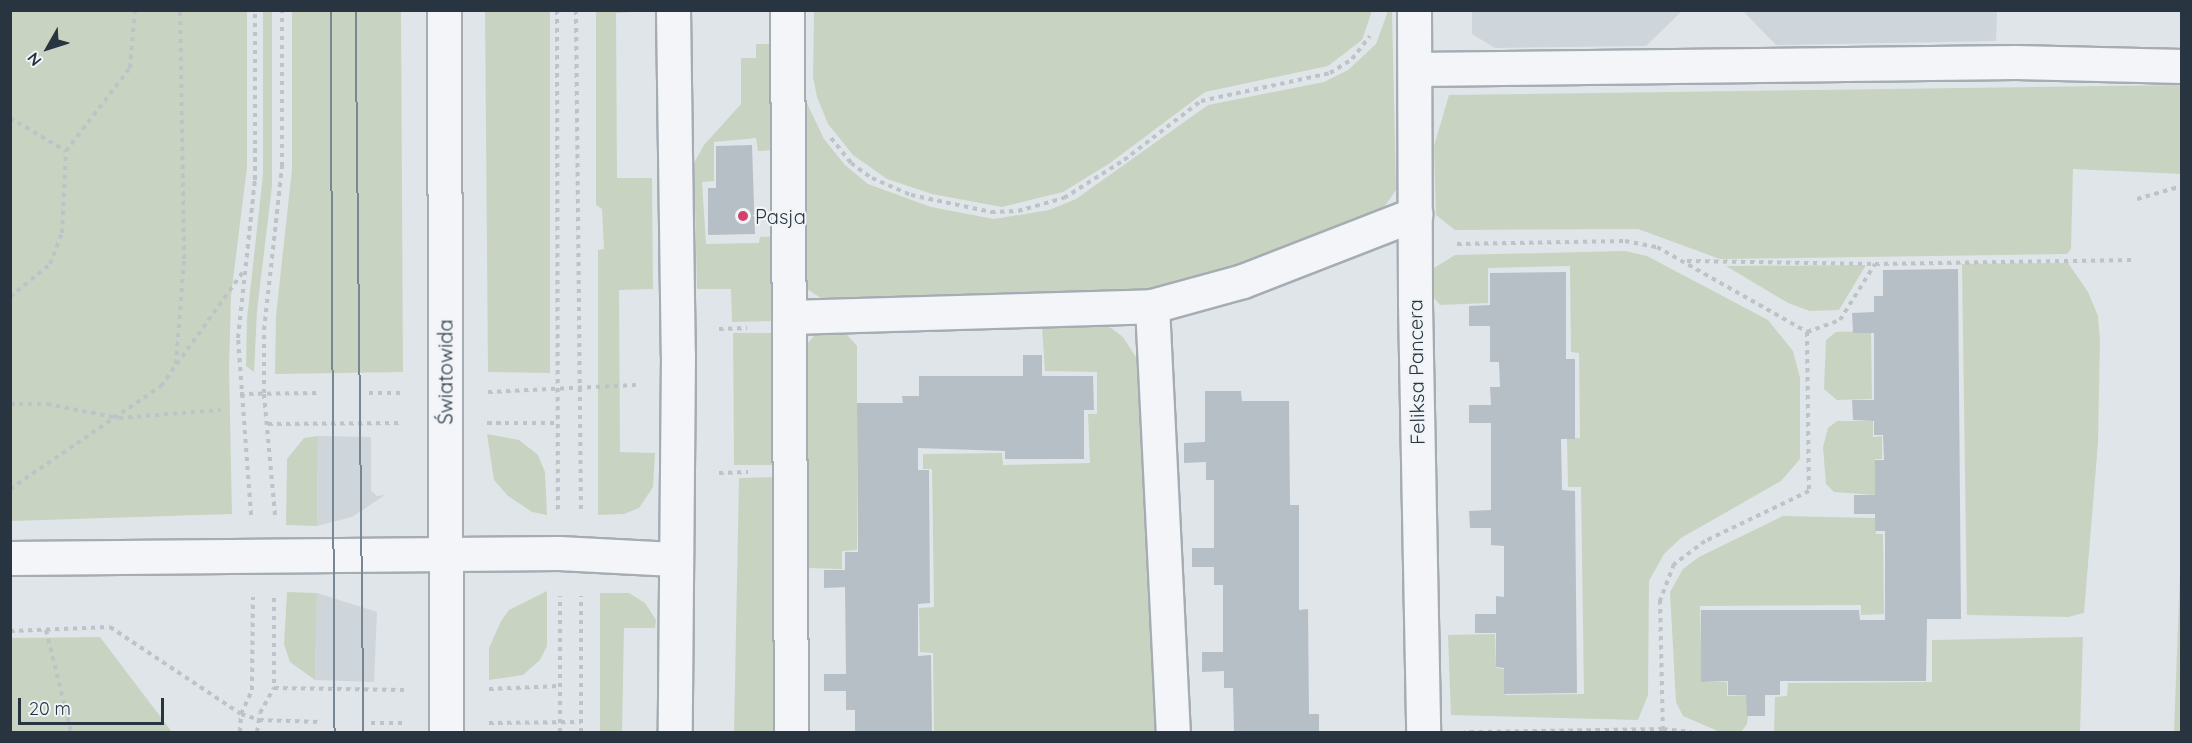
<!DOCTYPE html>
<html>
<head>
<meta charset="utf-8">
<style>
  body { margin:0 }
  #map { position:relative; width:2192px; height:743px; overflow:hidden; background:#e0e5e9; font-family:Quicksand,sans-serif }
  div>[style] { position:absolute }
  [style*='--x'] { left:calc(var(--x)*1px); top:calc(var(--y)*1px); width:calc(var(--w)*1px); rotate:calc(var(--a)*1deg) }
  .built>* { inset:0; background:#ced5db }
  .green>* { inset:0; background:#c8d4c1 }
  .building>* { inset:0; background:#b7bfc6 }
  .path>* { height:4px; margin-top:-2px; transform-origin:0; background:repeating-linear-gradient(90deg,#bec3c8 0 4.5px,transparent 0 9px) }
  .roads { filter:drop-shadow(2px 0 #a5adb3) drop-shadow(-2px 0 #a5adb3) drop-shadow(0 2px #a5adb3) drop-shadow(0 -2px #a5adb3) }
  .minor>* { height:33px; margin:-16.5px; padding:0 16.5px; transform-origin:16.5px; border-radius:16.5px; background:#f3f5f8 }
  .tram>* { height:1.5px; margin:-0.75px; padding:0 0.75px; transform-origin:0.75px; border-radius:0.75px; background:#798793 }
  .dots>* { width:16px; height:16px; translate:-50% -50%; box-sizing:border-box; border:3px solid #f0f4f7; border-radius:50% }
  span { translate:-50% -50%; white-space:nowrap; text-align:center; line-height:1.15; -webkit-text-stroke:4.5px #f0f4f7; paint-order:stroke }
  .poi-label { font-size:20px; color:#283541 }
  .left { translate:0 -50%; text-align:left }
  .street-label { font-size:20px; color:#283541 }
  .frame { position:absolute; inset:0; border:12px solid #283541; pointer-events:none }
  .north { position:absolute; left:18px; top:18px; width:60px; height:60px; -webkit-text-stroke:4px #f0f4f7; paint-order:stroke; rotate:231deg; font-size:16px; font-weight:700; line-height:24px; text-align:center; color:#283541 }
  .north::after { content:''; display:block; margin:auto; width:21px; height:27px; background:#283541; clip-path:polygon(50% 0,100% 100%,50% 72%,0 100%) }
  .scale { position:absolute; left:18px; top:698px; width:146px; height:27px; box-sizing:border-box; border:3px solid #283541; border-top:0; padding-left:8px; font-size:18px; line-height:21px; white-space:nowrap; color:#283541; -webkit-text-stroke:4px #f0f4f7; paint-order:stroke }
</style>
</head>
<body>
<div id="map">
  <div class="built">
    <div style="clip-path:polygon(1472px 11px,1472px 10px,1682px 11px,1646px 46px,1495px 48px,1472px 34px)"></div>
    <div style="clip-path:polygon(1743px 11px,1997px 11px,1996px 41px,1776px 45px)"></div>
    <div style="clip-path:polygon(318px 436px,371px 437px,371px 491px,377px 496px,385px 495px,352px 517px,317px 526px)"></div>
    <div style="clip-path:polygon(317px 593px,377px 612px,374px 682px,315px 680px)"></div>
  </div>
  <div class="green">
    <div style="clip-path:polygon(10px 11px,247px 11px,247px 167px,231px 296px,229px 367px,232px 514px,11px 521px)"></div>
    <div style="clip-path:polygon(263px 11px,272px 11px,272px 186px,257px 311px,254px 372px,246px 366px,247px 319px,263px 174px)"></div>
    <div style="clip-path:polygon(292px 11px,401px 11px,403px 372px,275px 374px,276px 316px,292px 169px)"></div>
    <div style="clip-path:polygon(485px 11px,550px 11px,550px 373px,488px 372px)"></div>
    <div style="clip-path:polygon(596px 11px,649px 11px,616px 13px,617px 178px,652px 178px,653px 289px,619px 290px,620px 452px,655px 453px,653px 487px,639px 508px,624px 514px,598px 515px,598px 250px,604px 249px,602px 209px,596px 205px)"></div>
    <div style="clip-path:polygon(814px 11px,1372px 10px,1372px 11px,1362px 40px,1328px 66px,1205px 92px,1110px 163px,1063px 192px,1002px 207px,932px 194px,887px 179px,853px 155px,828px 124px,817px 97px,813px 77px)"></div>
    <div style="clip-path:polygon(1388px 11px,1392px 11px,1396px 190px,1382px 210px,1206px 277px,1159px 289px,827px 302px,807px 289px,803px 276px,803px 95px,824px 139px,845px 165px,868px 184px,931px 207px,994px 219px,1049px 210px,1076px 199px,1208px 105px,1324px 82px,1348px 70px,1376px 44px)"></div>
    <div style="clip-path:polygon(756px 44px,775px 44px,777px 150px,758px 151px,756px 138px,714px 142px,714px 181px,702px 182px,706px 244px,759px 243px,760px 237px,778px 236px,779px 321px,732px 322px,731px 289px,697px 289px,694px 163px,704px 145px,741px 104px,741px 58px,756px 58px)"></div>
    <div style="clip-path:polygon(2181px 85px,2181px 174px,2073px 169px,2071px 249px,2067px 254px,1720px 259px,1638px 229px,1455px 230px,1436px 215px,1434px 146px,1449px 95px)"></div>
    <div style="clip-path:polygon(1625px 251px,1647px 256px,1768px 320px,1793px 351px,1800px 378px,1800px 459px,1781px 481px,1681px 538px,1664px 554px,1649px 581px,1648px 695px,1638px 720px,1451px 715px,1448px 635px,1495px 634px,1496px 668px,1504px 669px,1505px 695px,1584px 694px,1581px 487px,1568px 487px,1567px 439px,1580px 438px,1579px 353px,1571px 352px,1570px 266px,1488px 268px,1488px 303px,1440px 305px,1434px 298px,1434px 268px,1455px 255px)"></div>
    <div style="clip-path:polygon(2068px 263px,2088px 292px,2098px 316px,2100px 340px,2098px 443px,2084px 613px,2068px 617px,1967px 615px,1962px 264px)"></div>
    <div style="clip-path:polygon(1866px 265px,1839px 310px,1810px 311px,1788px 303px,1726px 266px)"></div>
    <div style="clip-path:polygon(1089px 320px,1111px 328px,1123px 337px,1141px 365px,1161px 732px,934px 732px,933px 653px,920px 652px,919px 608px,934px 607px,932px 469px,923px 469px,923px 454px,1002px 453px,1003px 465px,1090px 463px,1088px 414px,1097px 414px,1097px 372px,1045px 371px,1042px 328px,1052px 322px)"></div>
    <div style="clip-path:polygon(840px 327px,857px 346px,857px 550px,842px 551px,842px 569px,808px 568px,801px 555px,804px 347px,818px 332px)"></div>
    <div style="clip-path:polygon(1871px 331px,1872px 399px,1837px 400px,1824px 389px,1826px 340px,1836px 332px)"></div>
    <div style="clip-path:polygon(733px 333px,777px 333px,778px 465px,734px 465px)"></div>
    <div style="clip-path:polygon(1837px 421px,1873px 421px,1873px 437px,1882px 436px,1882px 459px,1875px 459px,1875px 495px,1834px 492px,1826px 484px,1823px 447px,1828px 428px)"></div>
    <div style="clip-path:polygon(487px 434px,519px 440px,538px 455px,545px 472px,547px 515px,532px 512px,508px 496px,494px 480px)"></div>
    <div style="clip-path:polygon(318px 436px,317px 526px,286px 525px,287px 459px,304px 438px)"></div>
    <div style="clip-path:polygon(778px 477px,779px 732px,734px 732px,739px 478px)"></div>
    <div style="clip-path:polygon(1783px 516px,1875px 518px,1876px 534px,1883px 534px,1884px 614px,1861px 615px,1861px 605px,1700px 606px,1702px 682px,1727px 682px,1727px 696px,1751px 695px,1747px 724px,1741px 732px,1720px 732px,1683px 716px,1676px 702px,1670px 592px,1683px 569px,1699px 557px)"></div>
    <div style="clip-path:polygon(2181px 545px,2182px 732px,2174px 732px)"></div>
    <div style="clip-path:polygon(547px 591px,547px 646px,540px 660px,523px 675px,489px 680px,489px 648px,501px 621px,509px 610px)"></div>
    <div style="clip-path:polygon(287px 592px,317px 593px,315px 680px,290px 662px,284px 644px)"></div>
    <div style="clip-path:polygon(600px 593px,629px 593px,645px 603px,656px 620px,655px 628px,624px 628px,622px 732px,600px 732px)"></div>
    <div style="clip-path:polygon(100px 637px,172px 732px,11px 732px,11px 638px)"></div>
    <div style="clip-path:polygon(2083px 637px,2080px 732px,1774px 732px,1775px 697px,1787px 696px,1788px 683px,1932px 682px,1932px 640px)"></div>
  </div>
  <div class="building">
    <div style="clip-path:polygon(752px 145px,755px 234px,708px 235px,708px 188px,716px 188px,716px 146px)"></div>
    <div style="clip-path:polygon(1958px 269px,1961px 619px,1927px 619px,1926px 681px,1780px 681px,1780px 695px,1765px 695px,1765px 716px,1747px 716px,1746px 695px,1728px 695px,1728px 681px,1701px 682px,1701px 610px,1859px 610px,1860px 620px,1885px 620px,1885px 531px,1875px 531px,1875px 514px,1854px 514px,1854px 495px,1875px 495px,1875px 460px,1884px 460px,1883px 435px,1874px 435px,1874px 421px,1853px 420px,1852px 400px,1874px 400px,1874px 333px,1853px 333px,1852px 313px,1874px 312px,1874px 296px,1883px 296px,1883px 270px)"></div>
    <div style="clip-path:polygon(1566px 272px,1566px 359px,1575px 359px,1575px 439px,1561px 439px,1562px 490px,1575px 491px,1577px 693px,1504px 694px,1504px 668px,1496px 667px,1496px 633px,1475px 633px,1475px 614px,1496px 614px,1496px 596px,1504px 597px,1504px 546px,1491px 545px,1491px 528px,1470px 528px,1469px 511px,1491px 510px,1491px 423px,1469px 423px,1469px 405px,1491px 405px,1490px 387px,1500px 387px,1499px 362px,1490px 362px,1490px 326px,1469px 326px,1469px 306px,1490px 305px,1490px 273px)"></div>
    <div style="clip-path:polygon(1023px 355px,1042px 355px,1042px 376px,1093px 376px,1094px 410px,1084px 410px,1084px 459px,1005px 459px,1005px 451px,918px 448px,918px 470px,929px 470px,930px 603px,918px 604px,918px 656px,931px 655px,932px 732px,855px 732px,855px 710px,846px 710px,846px 691px,824px 691px,824px 674px,846px 674px,845px 587px,824px 588px,824px 570px,845px 570px,845px 552px,858px 552px,857px 403px,903px 403px,902px 396px,919px 396px,919px 376px,1023px 376px)"></div>
    <div style="clip-path:polygon(1205px 391px,1241px 391px,1242px 401px,1289px 401px,1290px 505px,1299px 505px,1299px 610px,1308px 609px,1309px 714px,1319px 714px,1319px 732px,1234px 732px,1233px 688px,1224px 688px,1224px 671px,1202px 672px,1202px 652px,1223px 652px,1223px 585px,1214px 585px,1214px 567px,1192px 567px,1192px 548px,1214px 548px,1214px 480px,1206px 480px,1206px 462px,1184px 463px,1184px 443px,1205px 442px)"></div>
  </div>
  <div class="path">
    <div style="--x:557;--y:10;--w:501;--a:89.89"></div>
    <div style="--x:576;--y:10;--w:504;--a:89.43"></div>
    <div style="--x:10;--y:118;--w:65;--a:30.5"></div>
    <div style="--x:831;--y:138;--w:32;--a:51"></div>
    <div style="--x:851;--y:163;--w:26;--a:36"></div>
    <div style="--x:872;--y:178;--w:43;--a:23.6"></div>
    <div style="--x:911;--y:195;--w:82;--a:12"></div>
    <div style="--x:991;--y:212;--w:27;--a:-2"></div>
    <div style="--x:1018;--y:211;--w:48;--a:-15.8"></div>
    <div style="--x:1064;--y:198;--w:71;--a:-32.3"></div>
    <div style="--x:1124;--y:160;--w:97;--a:-37.5"></div>
    <div style="--x:1201;--y:101;--w:132;--a:-12.2"></div>
    <div style="--x:1330;--y:73;--w:26;--a:-32"></div>
    <div style="--x:1352;--y:59;--w:29;--a:-52"></div>
    <div style="--x:2137;--y:199;--w:47;--a:-16.1"></div>
    <div style="--x:1457;--y:244;--w:168;--a:-1"></div>
    <div style="--x:1625;--y:241;--w:33;--a:11"></div>
    <div style="--x:1657;--y:247;--w:172;--a:29.5"></div>
    <div style="--x:1807;--y:332;--w:159;--a:89.3"></div>
    <div style="--x:1809;--y:491;--w:115;--a:154.3"></div>
    <div style="--x:1705;--y:541;--w:39;--a:143"></div>
    <div style="--x:1674;--y:564;--w:39;--a:111"></div>
    <div style="--x:1660;--y:600;--w:129;--a:88.7"></div>
    <div style="--x:1663;--y:729;--w:199;--a:179.1"></div>
    <div style="--x:1687;--y:261;--w:187;--a:0.9"></div>
    <div style="--x:10;--y:297;--w:52;--a:-39.5"></div>
    <div style="--x:50;--y:264;--w:33;--a:-69"></div>
    <div style="--x:62;--y:233;--w:82;--a:-87.2"></div>
    <div style="--x:66;--y:151;--w:105;--a:-52.4"></div>
    <div style="--x:130;--y:68;--w:58;--a:-85.1"></div>
    <div style="--x:719;--y:329;--w:28;--a:-2"></div>
    <div style="--x:1807;--y:332;--w:35;--a:-20"></div>
    <div style="--x:1840;--y:320;--w:66;--a:-58"></div>
    <div style="--x:1875;--y:264;--w:259;--a:-0.9"></div>
    <div style="--x:176;--y:364;--w:105;--a:-85.6"></div>
    <div style="--x:184;--y:259;--w:249;--a:-90.9"></div>
    <div style="--x:488;--y:392;--w:148;--a:-2.7"></div>
    <div style="--x:369;--y:393;--w:33;--a:0"></div>
    <div style="--x:240;--y:394;--w:79;--a:-0.7"></div>
    <div style="--x:10;--y:404;--w:37;--a:0"></div>
    <div style="--x:47;--y:404;--w:73;--a:11"></div>
    <div style="--x:119;--y:418;--w:102;--a:-4.5"></div>
    <div style="--x:487;--y:423;--w:69;--a:0"></div>
    <div style="--x:268;--y:424;--w:134;--a:-0.4"></div>
    <div style="--x:719;--y:473;--w:29;--a:-2"></div>
    <div style="--x:10;--y:489;--w:183;--a:-34.3"></div>
    <div style="--x:161;--y:386;--w:140;--a:-54.3"></div>
    <div style="--x:251;--y:515;--w:177;--a:-94.2"></div>
    <div style="--x:238;--y:338;--w:159;--a:-83.9"></div>
    <div style="--x:255;--y:180;--w:170;--a:-90"></div>
    <div style="--x:275;--y:515;--w:122;--a:-95.2"></div>
    <div style="--x:264;--y:393;--w:63;--a:-90"></div>
    <div style="--x:264;--y:330;--w:165;--a:-83.7"></div>
    <div style="--x:282;--y:166;--w:156;--a:-90"></div>
    <div style="--x:274;--y:598;--w:90;--a:90"></div>
    <div style="--x:274;--y:688;--w:130;--a:0.9"></div>
    <div style="--x:46;--y:630;--w:105;--a:76.2"></div>
    <div style="--x:10;--y:631;--w:100;--a:-2.3"></div>
    <div style="--x:110;--y:627;--w:157;--a:33.6"></div>
    <div style="--x:241;--y:714;--w:19;--a:18"></div>
    <div style="--x:259;--y:720;--w:62;--a:1.8"></div>
    <div style="--x:489;--y:689;--w:70;--a:-2.5"></div>
    <div style="--x:371;--y:723;--w:33;--a:0"></div>
    <div style="--x:489;--y:723;--w:92;--a:-0.6"></div>
    <div style="--x:1663;--y:729;--w:28;--a:6"></div>
    <div style="--x:240;--y:732;--w:18;--a:-87"></div>
    <div style="--x:241;--y:714;--w:26;--a:-65"></div>
    <div style="--x:252;--y:690;--w:93;--a:-89.4"></div>
    <div style="--x:257;--y:732;--w:19;--a:-81"></div>
    <div style="--x:260;--y:713;--w:29;--a:-61"></div>
    <div style="--x:560;--y:732;--w:136;--a:-90"></div>
    <div style="--x:581;--y:732;--w:136;--a:-90"></div>
  </div>
  <div class="roads">
    <div class="minor">
      <div style="--x:444;--y:10;--w:722;--a:89.84"></div>
      <div style="--x:673;--y:10;--w:345;--a:89.2"></div>
      <div style="--x:678;--y:355;--w:377;--a:90.5"></div>
      <div style="--x:787;--y:10;--w:722;--a:89.68"></div>
      <div style="--x:1414;--y:10;--w:294;--a:89.8"></div>
      <div style="--x:1415;--y:304;--w:428;--a:88.9"></div>
      <div style="--x:1416;--y:69;--w:600;--a:-0.67"></div>
      <div style="--x:2016;--y:62;--w:166;--a:1.4"></div>
      <div style="--x:1152;--y:306;--w:427;--a:87.2"></div>
      <div style="--x:790;--y:317;--w:362;--a:-1.7"></div>
      <div style="--x:1152;--y:306;--w:94;--a:-15.4"></div>
      <div style="--x:1243;--y:281;--w:185;--a:-21.3"></div>
      <div style="--x:10;--y:558;--w:549;--a:-0.52"></div>
      <div style="--x:559;--y:553;--w:115;--a:3"></div>
    </div>
  </div>
  <div class="tram">
    <div style="--x:331;--y:10;--w:722;--a:89.68"></div>
    <div style="--x:356;--y:10;--w:722;--a:89.37"></div>
  </div>
  <div class="dots">
    <div style="left:743px;top:216px;background:#d1426c"></div>
  </div>
  <div class="poi-label">
    <span class="left" style="left:755px;top:216px">Pasja</span>
  </div>
  <div class="street-label">
    <span style="left:445px;top:372px;rotate:-90deg">Światowida</span>
    <span style="left:1416px;top:372px;rotate:-91deg">Feliksa Pancera</span>
  </div>
  <div class="frame"></div>
  <div class="north">N</div>
  <div class="scale">20 m</div>
</div>
</body>
</html>
